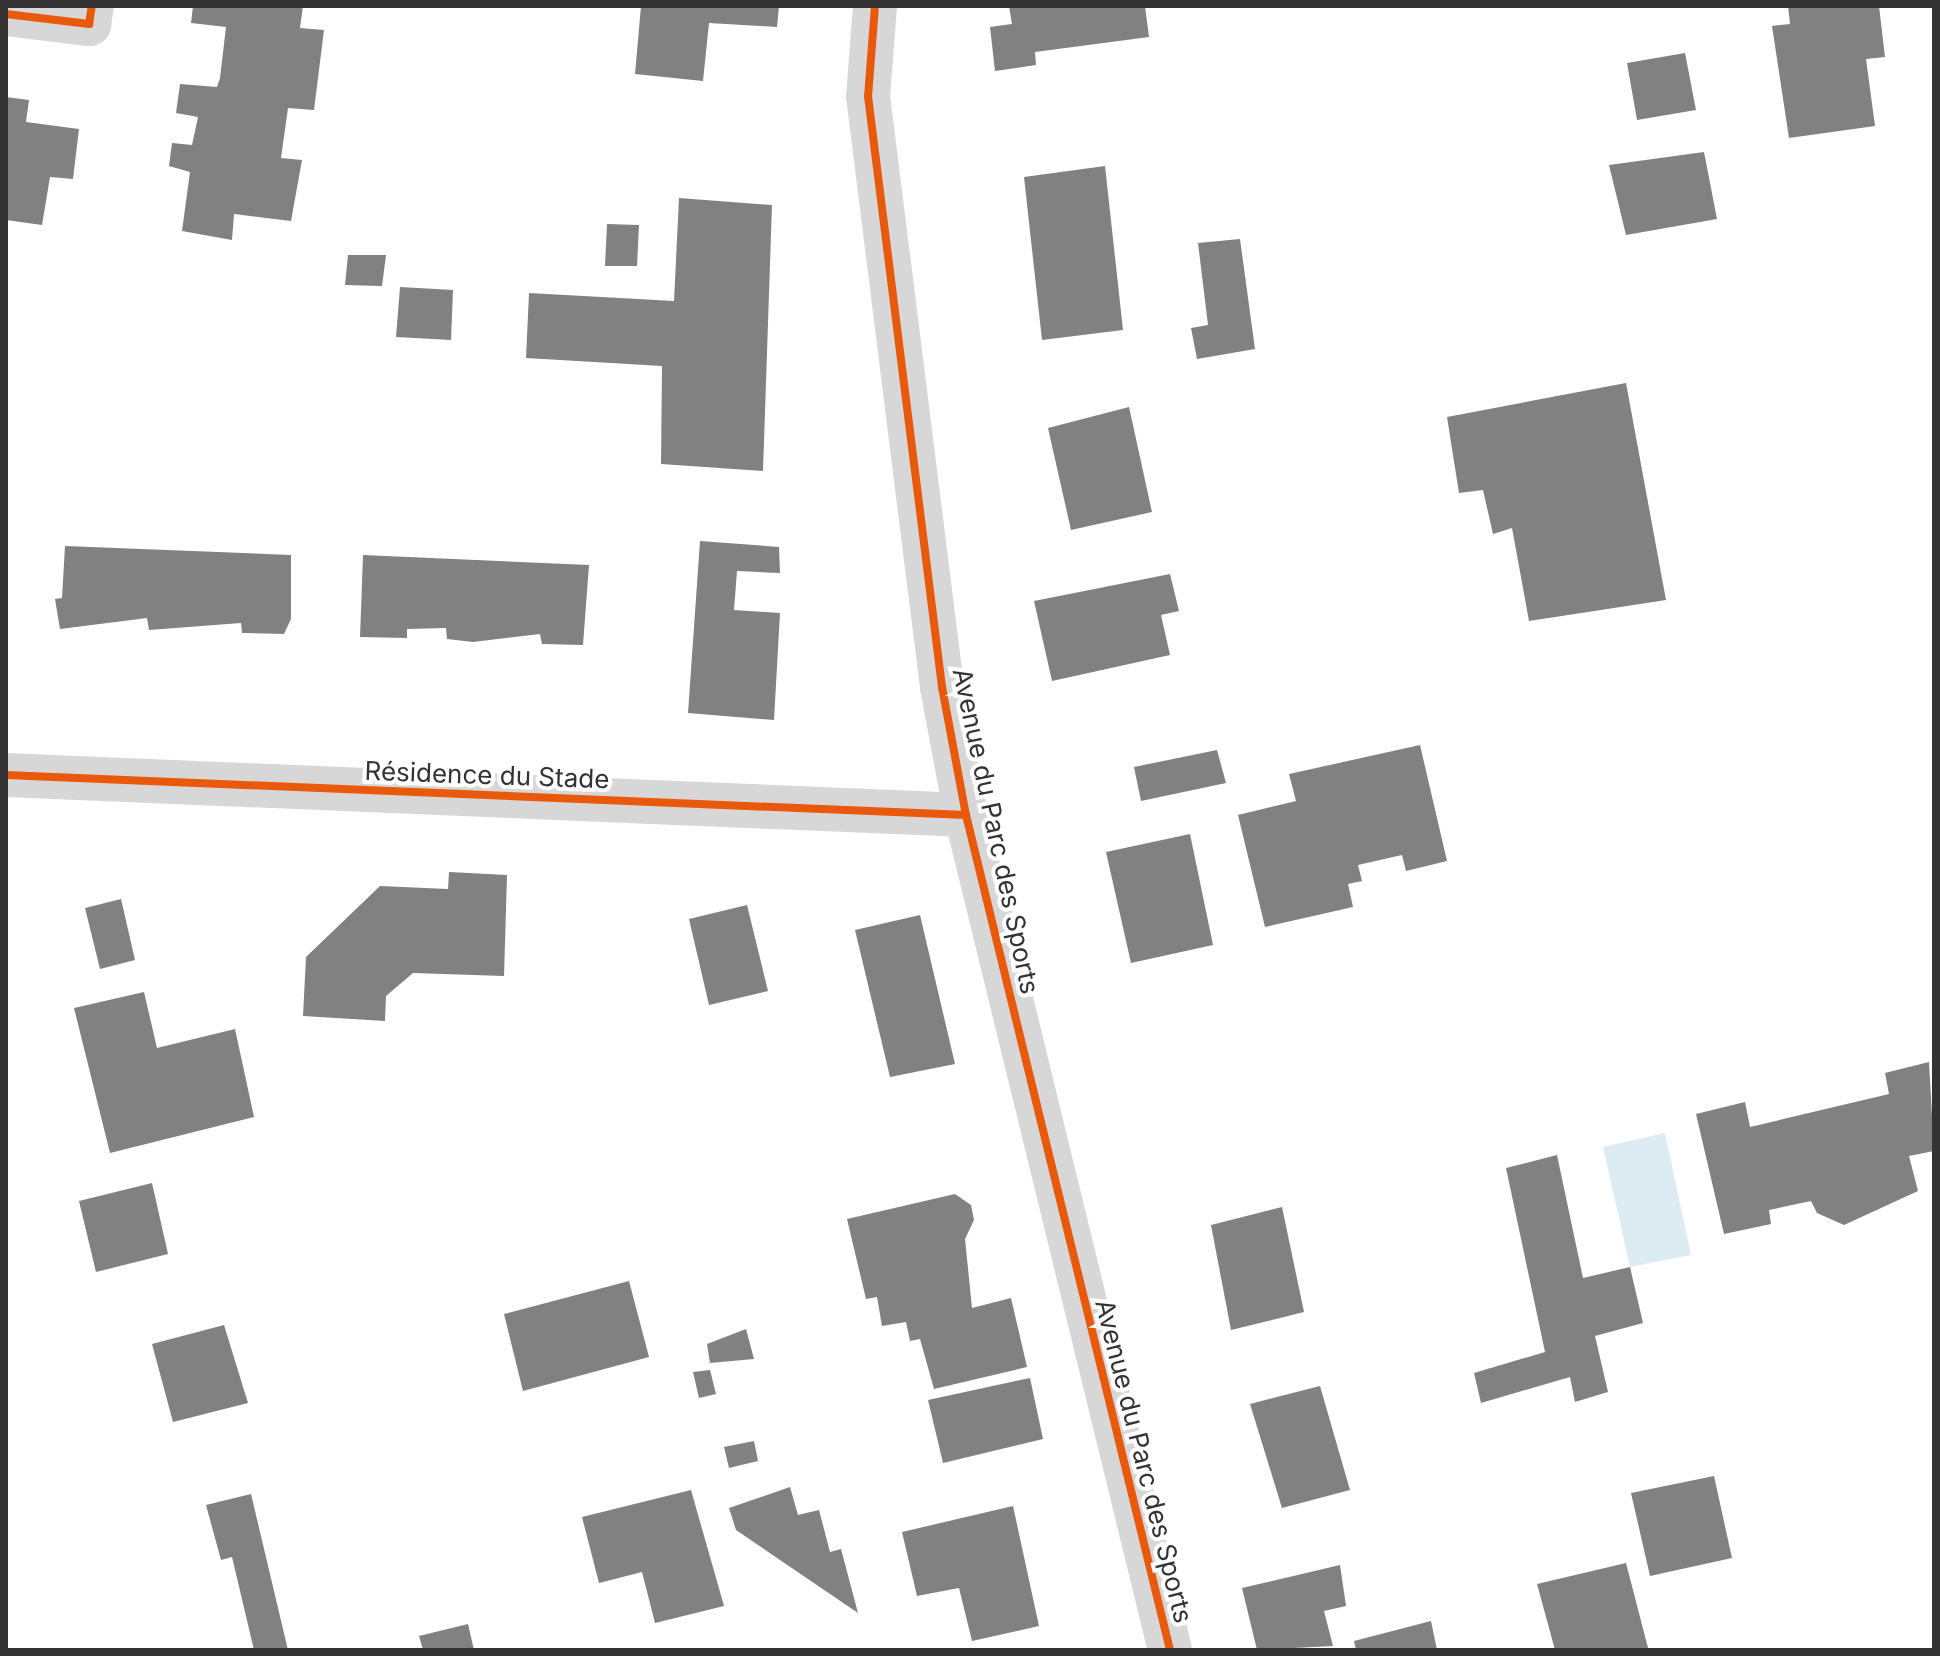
<!DOCTYPE html>
<html>
<head>
<meta charset="utf-8">
<style>
  body { margin:0 }
  #map { position:relative; width:1940px; height:1656px; overflow:hidden; background:#fff; font-family:Inter,sans-serif }
  div>[style] { position:absolute }
  [style*='--x'] { left:calc(var(--x)*1px); top:calc(var(--y)*1px); width:calc(var(--w)*1px); rotate:calc(var(--a)*1deg) }
  .water>* { inset:0; background:#ddebf3 }
  .building>* { inset:0; background:#818181 }
  .minor>* { height:44px; margin:-22px; padding:0 22px; transform-origin:22px; border-radius:22px; background:#d7d7d7 }
  .cycleway>* { height:8px; margin:-4px; padding:0 4px; transform-origin:4px; border-radius:4px; background:#e8590c }
  span { translate:-50% -50%; white-space:nowrap; text-align:center; line-height:1.15; -webkit-text-stroke:8px #fff; paint-order:stroke }
  .street-label { font-size:26px; color:#333 }
  .frame { position:absolute; inset:0; border:8px solid #333; pointer-events:none }
</style>
</head>
<body>
<div id="map">
  <div class="water">
    <div style="clip-path:polygon(1665px 1133px,1691px 1255px,1630px 1267px,1603px 1147px)"></div>
  </div>
  <div class="building">
    <div style="clip-path:polygon(193px 6px,303px 6px,300px 28px,324px 30px,314px 110px,288px 108px,281px 158px,302px 160px,291px 221px,234px 214px,232px 240px,182px 231px,190px 172px,169px 166px,172px 143px,192px 145px,198px 117px,176px 113px,180px 84px,217px 87px,220px 78px,226px 27px,191px 23px)"></div>
    <div style="clip-path:polygon(641px 6px,779px 6px,777px 27px,709px 23px,703px 81px,635px 74px)"></div>
    <div style="clip-path:polygon(1009px 6px,1145px 6px,1149px 37px,1035px 52px,1036px 65px,995px 71px,990px 27px,1012px 24px)"></div>
    <div style="clip-path:polygon(1788px 6px,1879px 6px,1885px 57px,1866px 59px,1875px 126px,1789px 138px,1772px 26px,1790px 24px)"></div>
    <div style="clip-path:polygon(1685px 53px,1696px 110px,1637px 120px,1627px 63px)"></div>
    <div style="clip-path:polygon(6px 97px,29px 100px,26px 122px,79px 129px,73px 179px,50px 177px,42px 225px,6px 220px)"></div>
    <div style="clip-path:polygon(1704px 152px,1717px 219px,1626px 235px,1609px 165px)"></div>
    <div style="clip-path:polygon(1105px 166px,1123px 330px,1042px 340px,1024px 177px)"></div>
    <div style="clip-path:polygon(679px 198px,772px 205px,763px 471px,661px 464px,662px 366px,526px 358px,529px 293px,674px 301px)"></div>
    <div style="clip-path:polygon(607px 224px,639px 225px,637px 266px,605px 266px)"></div>
    <div style="clip-path:polygon(1240px 239px,1255px 349px,1197px 359px,1191px 328px,1208px 325px,1198px 243px)"></div>
    <div style="clip-path:polygon(348px 255px,386px 255px,382px 286px,345px 285px)"></div>
    <div style="clip-path:polygon(400px 287px,453px 290px,451px 340px,396px 337px)"></div>
    <div style="clip-path:polygon(1626px 383px,1666px 600px,1529px 621px,1512px 528px,1493px 534px,1483px 490px,1459px 493px,1447px 417px)"></div>
    <div style="clip-path:polygon(1129px 407px,1152px 512px,1071px 530px,1048px 428px)"></div>
    <div style="clip-path:polygon(700px 541px,779px 547px,780px 573px,737px 571px,734px 610px,780px 613px,774px 720px,688px 713px)"></div>
    <div style="clip-path:polygon(65px 546px,291px 555px,291px 619px,284px 634px,242px 633px,241px 623px,149px 630px,147px 618px,60px 629px,55px 599px,62px 598px)"></div>
    <div style="clip-path:polygon(363px 555px,589px 565px,583px 645px,542px 644px,540px 634px,473px 642px,447px 639px,446px 628px,407px 629px,407px 638px,360px 637px)"></div>
    <div style="clip-path:polygon(1170px 574px,1179px 611px,1161px 615px,1170px 655px,1052px 681px,1034px 601px)"></div>
    <div style="clip-path:polygon(1420px 745px,1447px 861px,1406px 871px,1402px 855px,1358px 865px,1362px 881px,1348px 884px,1353px 907px,1265px 927px,1238px 815px,1296px 801px,1289px 774px)"></div>
    <div style="clip-path:polygon(1217px 750px,1226px 783px,1141px 801px,1134px 767px)"></div>
    <div style="clip-path:polygon(1190px 834px,1213px 945px,1131px 963px,1106px 852px)"></div>
    <div style="clip-path:polygon(449px 872px,507px 875px,504px 976px,413px 973px,386px 996px,385px 1021px,303px 1016px,306px 957px,380px 886px,448px 889px)"></div>
    <div style="clip-path:polygon(121px 899px,135px 960px,100px 969px,85px 908px)"></div>
    <div style="clip-path:polygon(747px 905px,768px 991px,709px 1005px,689px 919px)"></div>
    <div style="clip-path:polygon(920px 915px,955px 1064px,890px 1077px,855px 930px)"></div>
    <div style="clip-path:polygon(144px 992px,157px 1048px,235px 1029px,254px 1117px,110px 1153px,74px 1008px)"></div>
    <div style="clip-path:polygon(1929px 1062px,1934px 1151px,1909px 1156px,1918px 1191px,1844px 1225px,1817px 1213px,1811px 1201px,1769px 1210px,1771px 1224px,1724px 1234px,1696px 1114px,1745px 1102px,1750px 1127px,1889px 1094px,1885px 1073px)"></div>
    <div style="clip-path:polygon(1557px 1155px,1583px 1278px,1630px 1267px,1643px 1323px,1595px 1336px,1608px 1392px,1575px 1402px,1570px 1377px,1481px 1403px,1474px 1373px,1545px 1352px,1506px 1168px)"></div>
    <div style="clip-path:polygon(152px 1183px,168px 1254px,96px 1272px,79px 1201px)"></div>
    <div style="clip-path:polygon(955px 1194px,971px 1205px,974px 1220px,965px 1239px,972px 1308px,1011px 1298px,1027px 1367px,934px 1389px,920px 1339px,910px 1341px,906px 1322px,882px 1326px,877px 1297px,866px 1299px,847px 1219px)"></div>
    <div style="clip-path:polygon(1282px 1207px,1304px 1312px,1231px 1330px,1211px 1225px)"></div>
    <div style="clip-path:polygon(629px 1281px,649px 1357px,523px 1391px,504px 1314px)"></div>
    <div style="clip-path:polygon(224px 1325px,248px 1403px,173px 1422px,152px 1344px)"></div>
    <div style="clip-path:polygon(746px 1329px,754px 1359px,710px 1363px,707px 1344px)"></div>
    <div style="clip-path:polygon(710px 1370px,716px 1394px,699px 1398px,693px 1372px)"></div>
    <div style="clip-path:polygon(1030px 1378px,1043px 1439px,943px 1463px,928px 1400px)"></div>
    <div style="clip-path:polygon(1320px 1386px,1350px 1490px,1282px 1508px,1250px 1404px)"></div>
    <div style="clip-path:polygon(754px 1441px,758px 1461px,729px 1468px,724px 1447px)"></div>
    <div style="clip-path:polygon(1714px 1476px,1732px 1558px,1650px 1576px,1631px 1493px)"></div>
    <div style="clip-path:polygon(790px 1487px,798px 1515px,819px 1510px,830px 1552px,841px 1549px,858px 1613px,736px 1530px,729px 1508px)"></div>
    <div style="clip-path:polygon(691px 1490px,724px 1606px,655px 1623px,642px 1572px,599px 1583px,582px 1517px)"></div>
    <div style="clip-path:polygon(251px 1494px,288px 1650px,254px 1650px,232px 1557px,221px 1560px,206px 1505px)"></div>
    <div style="clip-path:polygon(1013px 1506px,1039px 1626px,972px 1641px,959px 1588px,917px 1596px,902px 1532px)"></div>
    <div style="clip-path:polygon(1626px 1563px,1648px 1648px,1555px 1650px,1537px 1584px)"></div>
    <div style="clip-path:polygon(1340px 1565px,1346px 1606px,1324px 1611px,1333px 1646px,1257px 1650px,1242px 1588px)"></div>
    <div style="clip-path:polygon(1431px 1621px,1437px 1650px,1356px 1650px,1354px 1641px)"></div>
    <div style="clip-path:polygon(468px 1624px,474px 1650px,423px 1650px,419px 1636px)"></div>
  </div>
  <div class="minor">
    <div style="--x:875;--y:6;--w:90;--a:94.4"></div>
    <div style="--x:868;--y:96;--w:596;--a:82.86"></div>
    <div style="--x:942;--y:687;--w:130;--a:79.4"></div>
    <div style="--x:966;--y:815;--w:860;--a:76.27"></div>
    <div style="--x:6;--y:14;--w:84;--a:6.9"></div>
    <div style="--x:89;--y:24;--w:18;--a:-81"></div>
    <div style="--x:6;--y:775;--w:961;--a:2.39"></div>
  </div>
  <div class="cycleway">
    <div style="--x:875;--y:6;--w:90;--a:94.4"></div>
    <div style="--x:868;--y:96;--w:596;--a:82.86"></div>
    <div style="--x:942;--y:687;--w:130;--a:79.4"></div>
    <div style="--x:966;--y:815;--w:860;--a:76.27"></div>
    <div style="--x:6;--y:14;--w:84;--a:6.9"></div>
    <div style="--x:89;--y:24;--w:18;--a:-81"></div>
    <div style="--x:6;--y:775;--w:961;--a:2.39"></div>
  </div>
  <div class="street-label">
    <span style="left:487px;top:775px;rotate:2deg">Résidence du Stade</span>
    <span style="left:996px;top:831px;rotate:78deg">Avenue du Parc des Sports</span>
    <span style="left:1144px;top:1461px;rotate:76deg">Avenue du Parc des Sports</span>
  </div>
  <div class="frame"></div>
</div>
</body>
</html>
